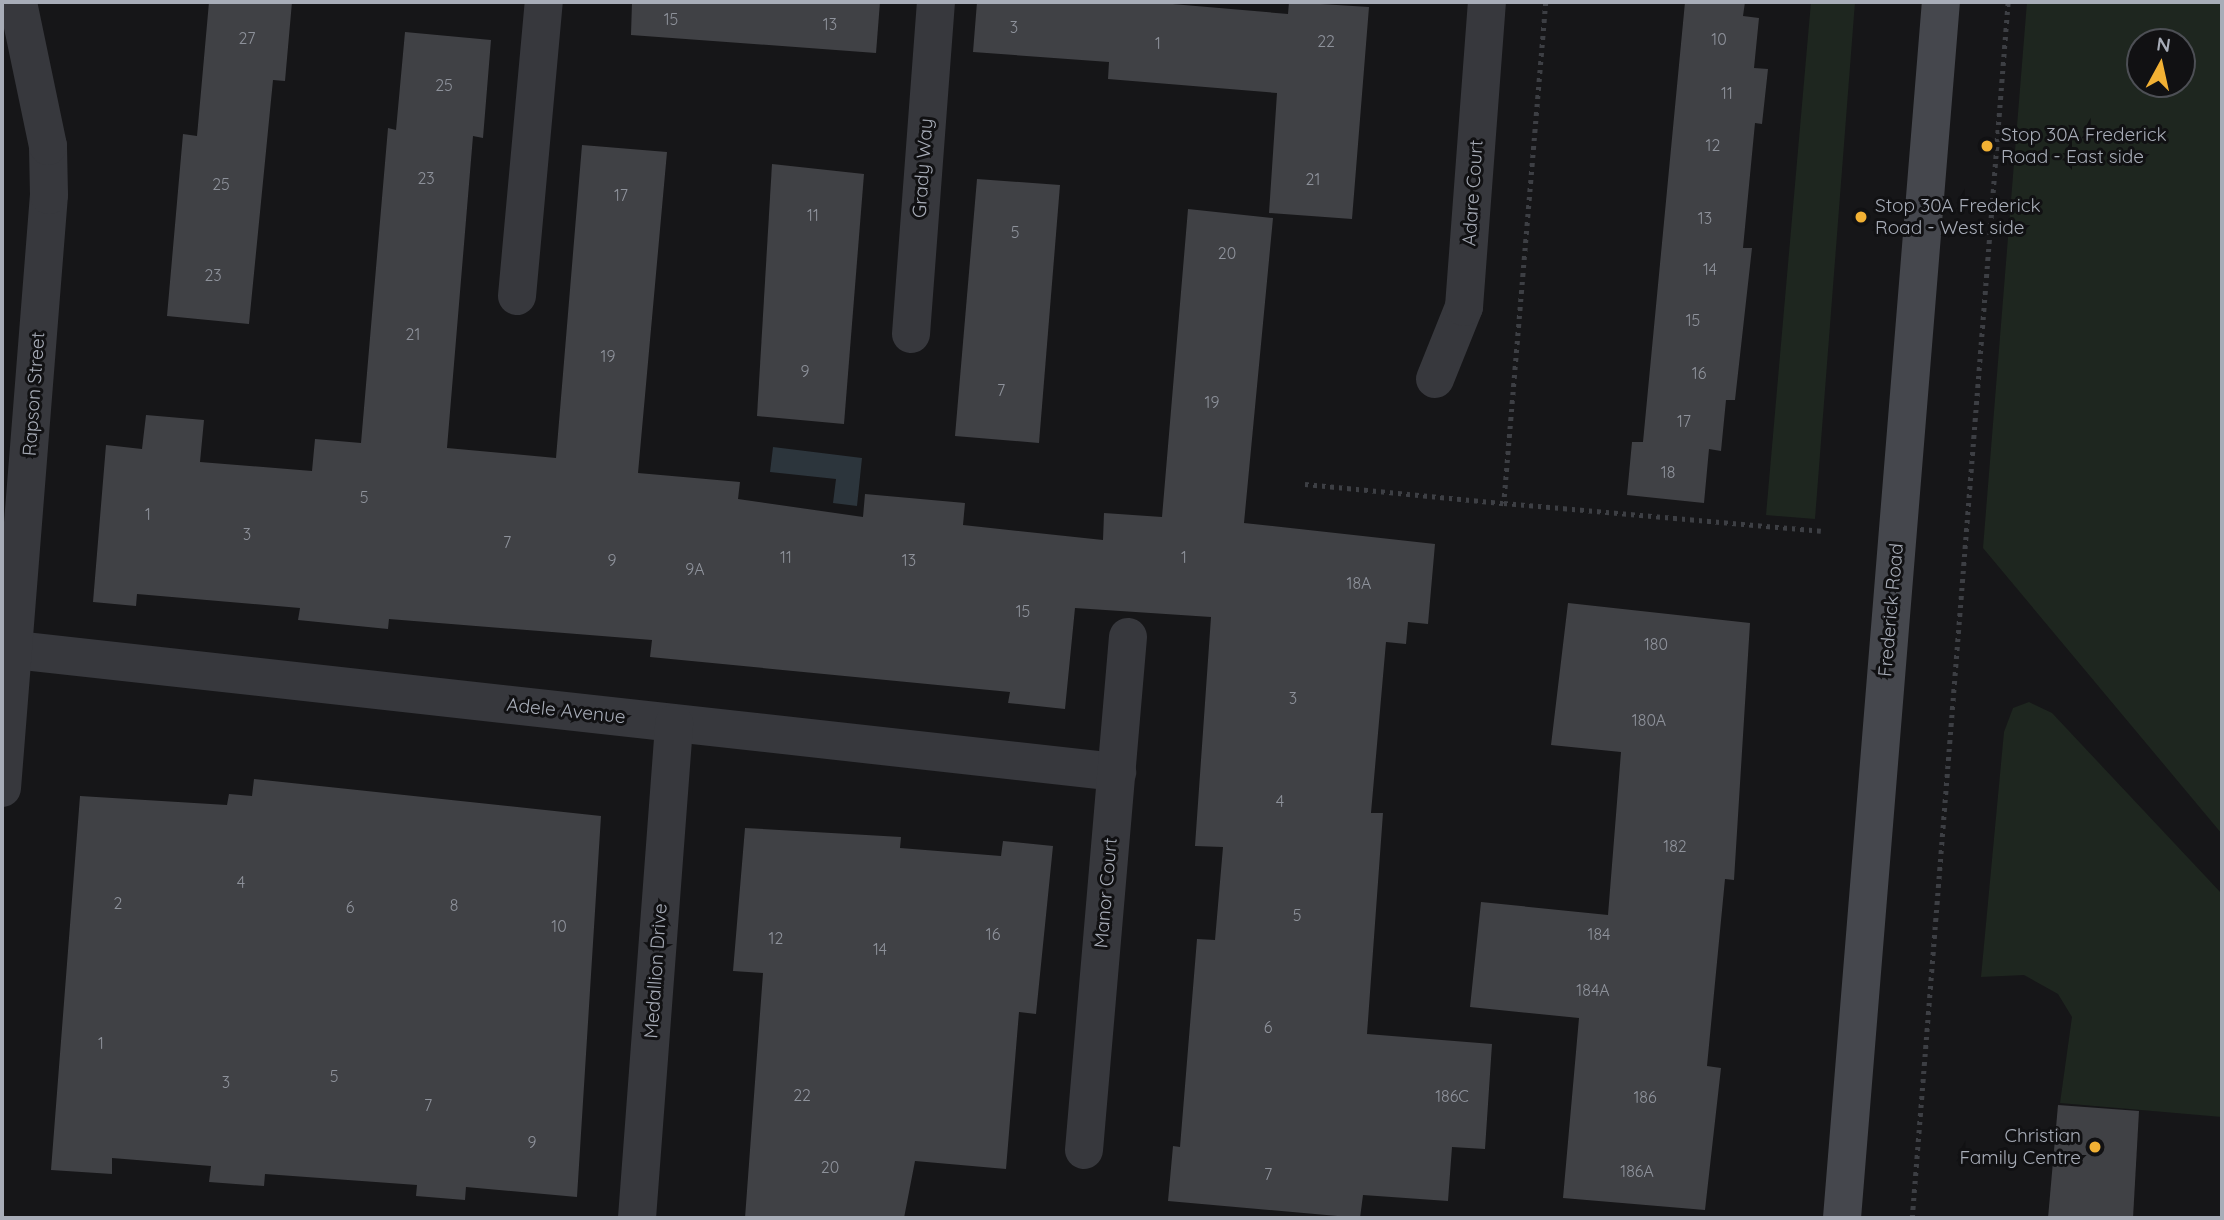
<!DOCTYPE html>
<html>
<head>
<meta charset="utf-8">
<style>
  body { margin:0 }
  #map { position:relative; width:2224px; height:1220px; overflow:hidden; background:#161618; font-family:Quicksand,sans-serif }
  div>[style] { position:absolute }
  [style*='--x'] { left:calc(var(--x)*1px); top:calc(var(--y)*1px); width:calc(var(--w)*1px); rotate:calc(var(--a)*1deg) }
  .green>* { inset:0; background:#1e261f }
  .water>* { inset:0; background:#2c353c }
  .building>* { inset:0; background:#404145 }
  .path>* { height:4.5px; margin-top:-2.25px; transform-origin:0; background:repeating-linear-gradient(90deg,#3d3f44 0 3.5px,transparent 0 8.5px) }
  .street>* { height:38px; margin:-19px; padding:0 19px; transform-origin:19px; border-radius:19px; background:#37383d }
  .secondary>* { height:38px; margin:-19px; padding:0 19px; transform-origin:19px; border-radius:19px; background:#45474d }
  .dots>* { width:19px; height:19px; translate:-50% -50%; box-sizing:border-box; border:4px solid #111113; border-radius:50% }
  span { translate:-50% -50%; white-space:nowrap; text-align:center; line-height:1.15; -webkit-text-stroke:6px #111113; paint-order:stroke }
  .number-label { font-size:16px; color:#8e929b }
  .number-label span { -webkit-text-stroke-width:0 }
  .poi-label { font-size:19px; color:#a8adb8 }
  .left { translate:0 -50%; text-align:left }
  .right { translate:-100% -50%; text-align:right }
  .street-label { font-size:19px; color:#a8adb8 }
  .frame { position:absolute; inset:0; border:4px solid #a8adb8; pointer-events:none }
  .north { position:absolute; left:2126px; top:28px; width:70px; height:70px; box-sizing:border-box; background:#111113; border:2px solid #4d4f55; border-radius:50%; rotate:8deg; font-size:19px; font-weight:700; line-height:28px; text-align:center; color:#a8adb8 }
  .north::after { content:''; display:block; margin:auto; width:24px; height:32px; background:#f2b134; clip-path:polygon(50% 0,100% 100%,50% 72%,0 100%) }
</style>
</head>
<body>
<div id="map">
  <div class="green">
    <div style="clip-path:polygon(1811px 2px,1855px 2px,1815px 519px,1766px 515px)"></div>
    <div style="clip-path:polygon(evenodd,2027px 2px,2222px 2px,2222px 834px,1983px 548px,2027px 2px,2140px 42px,2182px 42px,2182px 84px,2140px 84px,2140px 42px)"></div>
    <div style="clip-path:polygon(2029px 702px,2052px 713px,2222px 894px,2222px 1117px,2060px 1103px,2072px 1017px,2058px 994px,2024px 975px,1981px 977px,2004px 732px,2013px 708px)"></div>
  </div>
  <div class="water">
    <div style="clip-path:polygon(773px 447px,862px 458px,857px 506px,833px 503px,836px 479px,770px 472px)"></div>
  </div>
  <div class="building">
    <div style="clip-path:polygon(209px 2px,292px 2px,285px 81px,273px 80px,249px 324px,167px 316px,183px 134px,197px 136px)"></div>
    <div style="clip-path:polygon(632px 2px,880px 2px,876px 53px,631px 35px)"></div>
    <div style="clip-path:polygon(977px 2px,1149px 2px,1288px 14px,1289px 2px,1369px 7px,1352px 219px,1269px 213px,1277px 93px,1108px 79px,1109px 62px,973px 52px)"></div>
    <div style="clip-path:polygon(1685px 2px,1745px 2px,1743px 16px,1759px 18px,1754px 68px,1768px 69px,1762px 124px,1755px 123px,1743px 248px,1752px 248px,1735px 400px,1726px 400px,1721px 451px,1709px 449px,1704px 503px,1627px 495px,1632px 442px,1643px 442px)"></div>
    <div style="clip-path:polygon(405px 32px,491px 40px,483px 138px,473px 136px,447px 448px,556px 458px,582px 145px,667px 152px,638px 473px,740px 482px,738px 499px,863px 517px,865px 494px,965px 503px,963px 525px,1103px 540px,1104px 513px,1162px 517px,1188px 209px,1273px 218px,1244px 523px,1435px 544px,1428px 624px,1408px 622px,1406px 644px,1386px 642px,1371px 813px,1383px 813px,1367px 1034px,1492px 1044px,1485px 1149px,1452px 1147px,1448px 1201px,1363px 1195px,1360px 1218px,1168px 1201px,1173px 1146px,1180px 1147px,1197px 939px,1215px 940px,1223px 847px,1195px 846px,1211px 617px,1075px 608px,1065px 709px,1008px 703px,1010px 692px,650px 657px,652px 640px,389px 619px,388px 629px,298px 620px,300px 608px,137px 594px,136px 606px,93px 602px,106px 445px,142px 449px,146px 415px,204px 420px,200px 462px,312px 471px,315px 439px,361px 443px,388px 128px,396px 130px)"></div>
    <div style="clip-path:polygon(772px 164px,864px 174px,844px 424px,757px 416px)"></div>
    <div style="clip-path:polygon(977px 179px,1060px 185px,1039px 443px,955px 436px)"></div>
    <div style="clip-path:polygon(1568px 603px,1750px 623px,1734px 880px,1725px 879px,1707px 1066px,1721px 1068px,1705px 1210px,1563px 1198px,1579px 1018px,1470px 1007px,1481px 902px,1608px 915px,1621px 752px,1551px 745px)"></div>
    <div style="clip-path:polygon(254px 779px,601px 816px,577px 1197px,466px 1187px,465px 1200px,416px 1196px,417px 1185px,265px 1174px,264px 1186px,209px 1182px,211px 1166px,112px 1158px,112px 1174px,51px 1170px,80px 796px,227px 805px,229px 794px,252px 796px)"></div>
    <div style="clip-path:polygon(745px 828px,901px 837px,900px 848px,1001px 856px,1003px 841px,1053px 846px,1036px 1014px,1019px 1012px,1006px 1169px,915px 1161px,904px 1218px,745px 1218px,763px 973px,733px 971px)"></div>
    <div style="clip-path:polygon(2058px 1105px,2139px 1111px,2133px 1218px,2048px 1218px)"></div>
  </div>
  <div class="path">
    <div style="--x:1546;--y:2;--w:503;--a:94.79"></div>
    <div style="--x:1504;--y:503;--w:318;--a:5"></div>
    <div style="--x:1305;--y:484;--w:200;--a:5.5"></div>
    <div style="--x:1912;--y:1218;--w:1220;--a:-85.49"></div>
  </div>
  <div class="street">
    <div style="--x:517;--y:296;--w:295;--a:-84.8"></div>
    <div style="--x:911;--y:334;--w:333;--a:-85.7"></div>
    <div style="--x:1435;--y:379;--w:78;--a:-68.1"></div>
    <div style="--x:1464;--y:307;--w:306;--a:-85.7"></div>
    <div style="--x:15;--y:650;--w:1109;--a:6.32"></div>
    <div style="--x:2;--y:788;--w:595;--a:-85.47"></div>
    <div style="--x:49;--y:195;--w:49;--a:-91.2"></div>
    <div style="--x:48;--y:146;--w:147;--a:-101.8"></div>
    <div style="--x:1084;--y:1150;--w:515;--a:-85.1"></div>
    <div style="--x:637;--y:1218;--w:496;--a:-85.7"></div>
  </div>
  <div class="secondary">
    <div style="--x:1842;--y:1218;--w:1220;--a:-85.35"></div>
  </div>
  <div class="dots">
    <div style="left:1987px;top:146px;background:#f2b134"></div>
    <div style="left:1861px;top:217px;background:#f2b134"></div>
    <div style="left:2095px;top:1147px;background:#f2b134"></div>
  </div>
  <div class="number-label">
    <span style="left:671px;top:19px">15</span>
    <span style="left:830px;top:24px">13</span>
    <span style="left:1014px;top:27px">3</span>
    <span style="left:247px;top:38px">27</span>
    <span style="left:1719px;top:39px">10</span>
    <span style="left:1326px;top:41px">22</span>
    <span style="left:1158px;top:43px">1</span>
    <span style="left:444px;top:85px">25</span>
    <span style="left:1727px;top:93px">11</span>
    <span style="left:1713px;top:145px">12</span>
    <span style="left:426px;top:178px">23</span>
    <span style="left:1313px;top:179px">21</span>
    <span style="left:221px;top:184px">25</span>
    <span style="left:621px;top:195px">17</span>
    <span style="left:813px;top:215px">11</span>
    <span style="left:1705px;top:218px">13</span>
    <span style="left:1015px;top:232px">5</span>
    <span style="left:1227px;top:253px">20</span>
    <span style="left:1710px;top:269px">14</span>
    <span style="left:213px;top:275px">23</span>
    <span style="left:1693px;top:320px">15</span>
    <span style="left:413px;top:334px">21</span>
    <span style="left:608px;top:356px">19</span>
    <span style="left:805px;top:371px">9</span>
    <span style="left:1699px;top:373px">16</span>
    <span style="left:1001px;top:390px">7</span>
    <span style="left:1212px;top:402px">19</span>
    <span style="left:1684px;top:421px">17</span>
    <span style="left:1668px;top:472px">18</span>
    <span style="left:364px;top:497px">5</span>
    <span style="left:148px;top:514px">1</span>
    <span style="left:247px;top:534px">3</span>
    <span style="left:507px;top:542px">7</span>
    <span style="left:786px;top:557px">11</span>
    <span style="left:1184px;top:557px">1</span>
    <span style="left:612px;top:560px">9</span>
    <span style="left:909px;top:560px">13</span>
    <span style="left:695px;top:569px">9A</span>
    <span style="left:1359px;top:583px">18A</span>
    <span style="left:1023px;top:611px">15</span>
    <span style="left:1656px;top:644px">180</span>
    <span style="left:1293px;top:698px">3</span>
    <span style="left:1649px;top:720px">180A</span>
    <span style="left:1280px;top:801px">4</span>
    <span style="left:1675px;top:846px">182</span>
    <span style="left:241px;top:882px">4</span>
    <span style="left:118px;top:903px">2</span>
    <span style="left:454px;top:905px">8</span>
    <span style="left:350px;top:907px">6</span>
    <span style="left:1297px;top:915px">5</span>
    <span style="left:559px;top:926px">10</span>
    <span style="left:993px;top:934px">16</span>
    <span style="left:1599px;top:934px">184</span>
    <span style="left:776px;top:938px">12</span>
    <span style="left:880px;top:949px">14</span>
    <span style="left:1593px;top:990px">184A</span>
    <span style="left:1268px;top:1027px">6</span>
    <span style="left:101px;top:1043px">1</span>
    <span style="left:334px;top:1076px">5</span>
    <span style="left:226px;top:1082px">3</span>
    <span style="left:802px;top:1095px">22</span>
    <span style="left:1452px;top:1096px">186C</span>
    <span style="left:1645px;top:1097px">186</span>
    <span style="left:428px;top:1105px">7</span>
    <span style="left:532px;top:1142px">9</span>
    <span style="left:830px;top:1167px">20</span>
    <span style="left:1637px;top:1171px">186A</span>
    <span style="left:1268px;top:1174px">7</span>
  </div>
  <div class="poi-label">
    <span class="left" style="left:2001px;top:146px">Stop 30A Frederick<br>Road - East side</span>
    <span class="left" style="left:1875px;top:217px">Stop 30A Frederick<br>Road - West side</span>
    <span class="right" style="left:2081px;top:1147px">Christian<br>Family Centre</span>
  </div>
  <div class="street-label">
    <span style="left:923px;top:168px;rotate:-86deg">Grady Way</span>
    <span style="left:1473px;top:193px;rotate:-86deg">Adare Court</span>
    <span style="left:34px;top:394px;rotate:-86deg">Rapson Street</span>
    <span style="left:1891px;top:610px;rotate:-85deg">Frederick Road</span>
    <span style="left:566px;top:711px;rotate:6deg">Adele Avenue</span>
    <span style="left:1106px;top:893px;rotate:-85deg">Manor Court</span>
    <span style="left:656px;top:971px;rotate:-86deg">Medallion Drive</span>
  </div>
  <div class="frame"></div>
  <div class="north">N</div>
</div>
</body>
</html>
